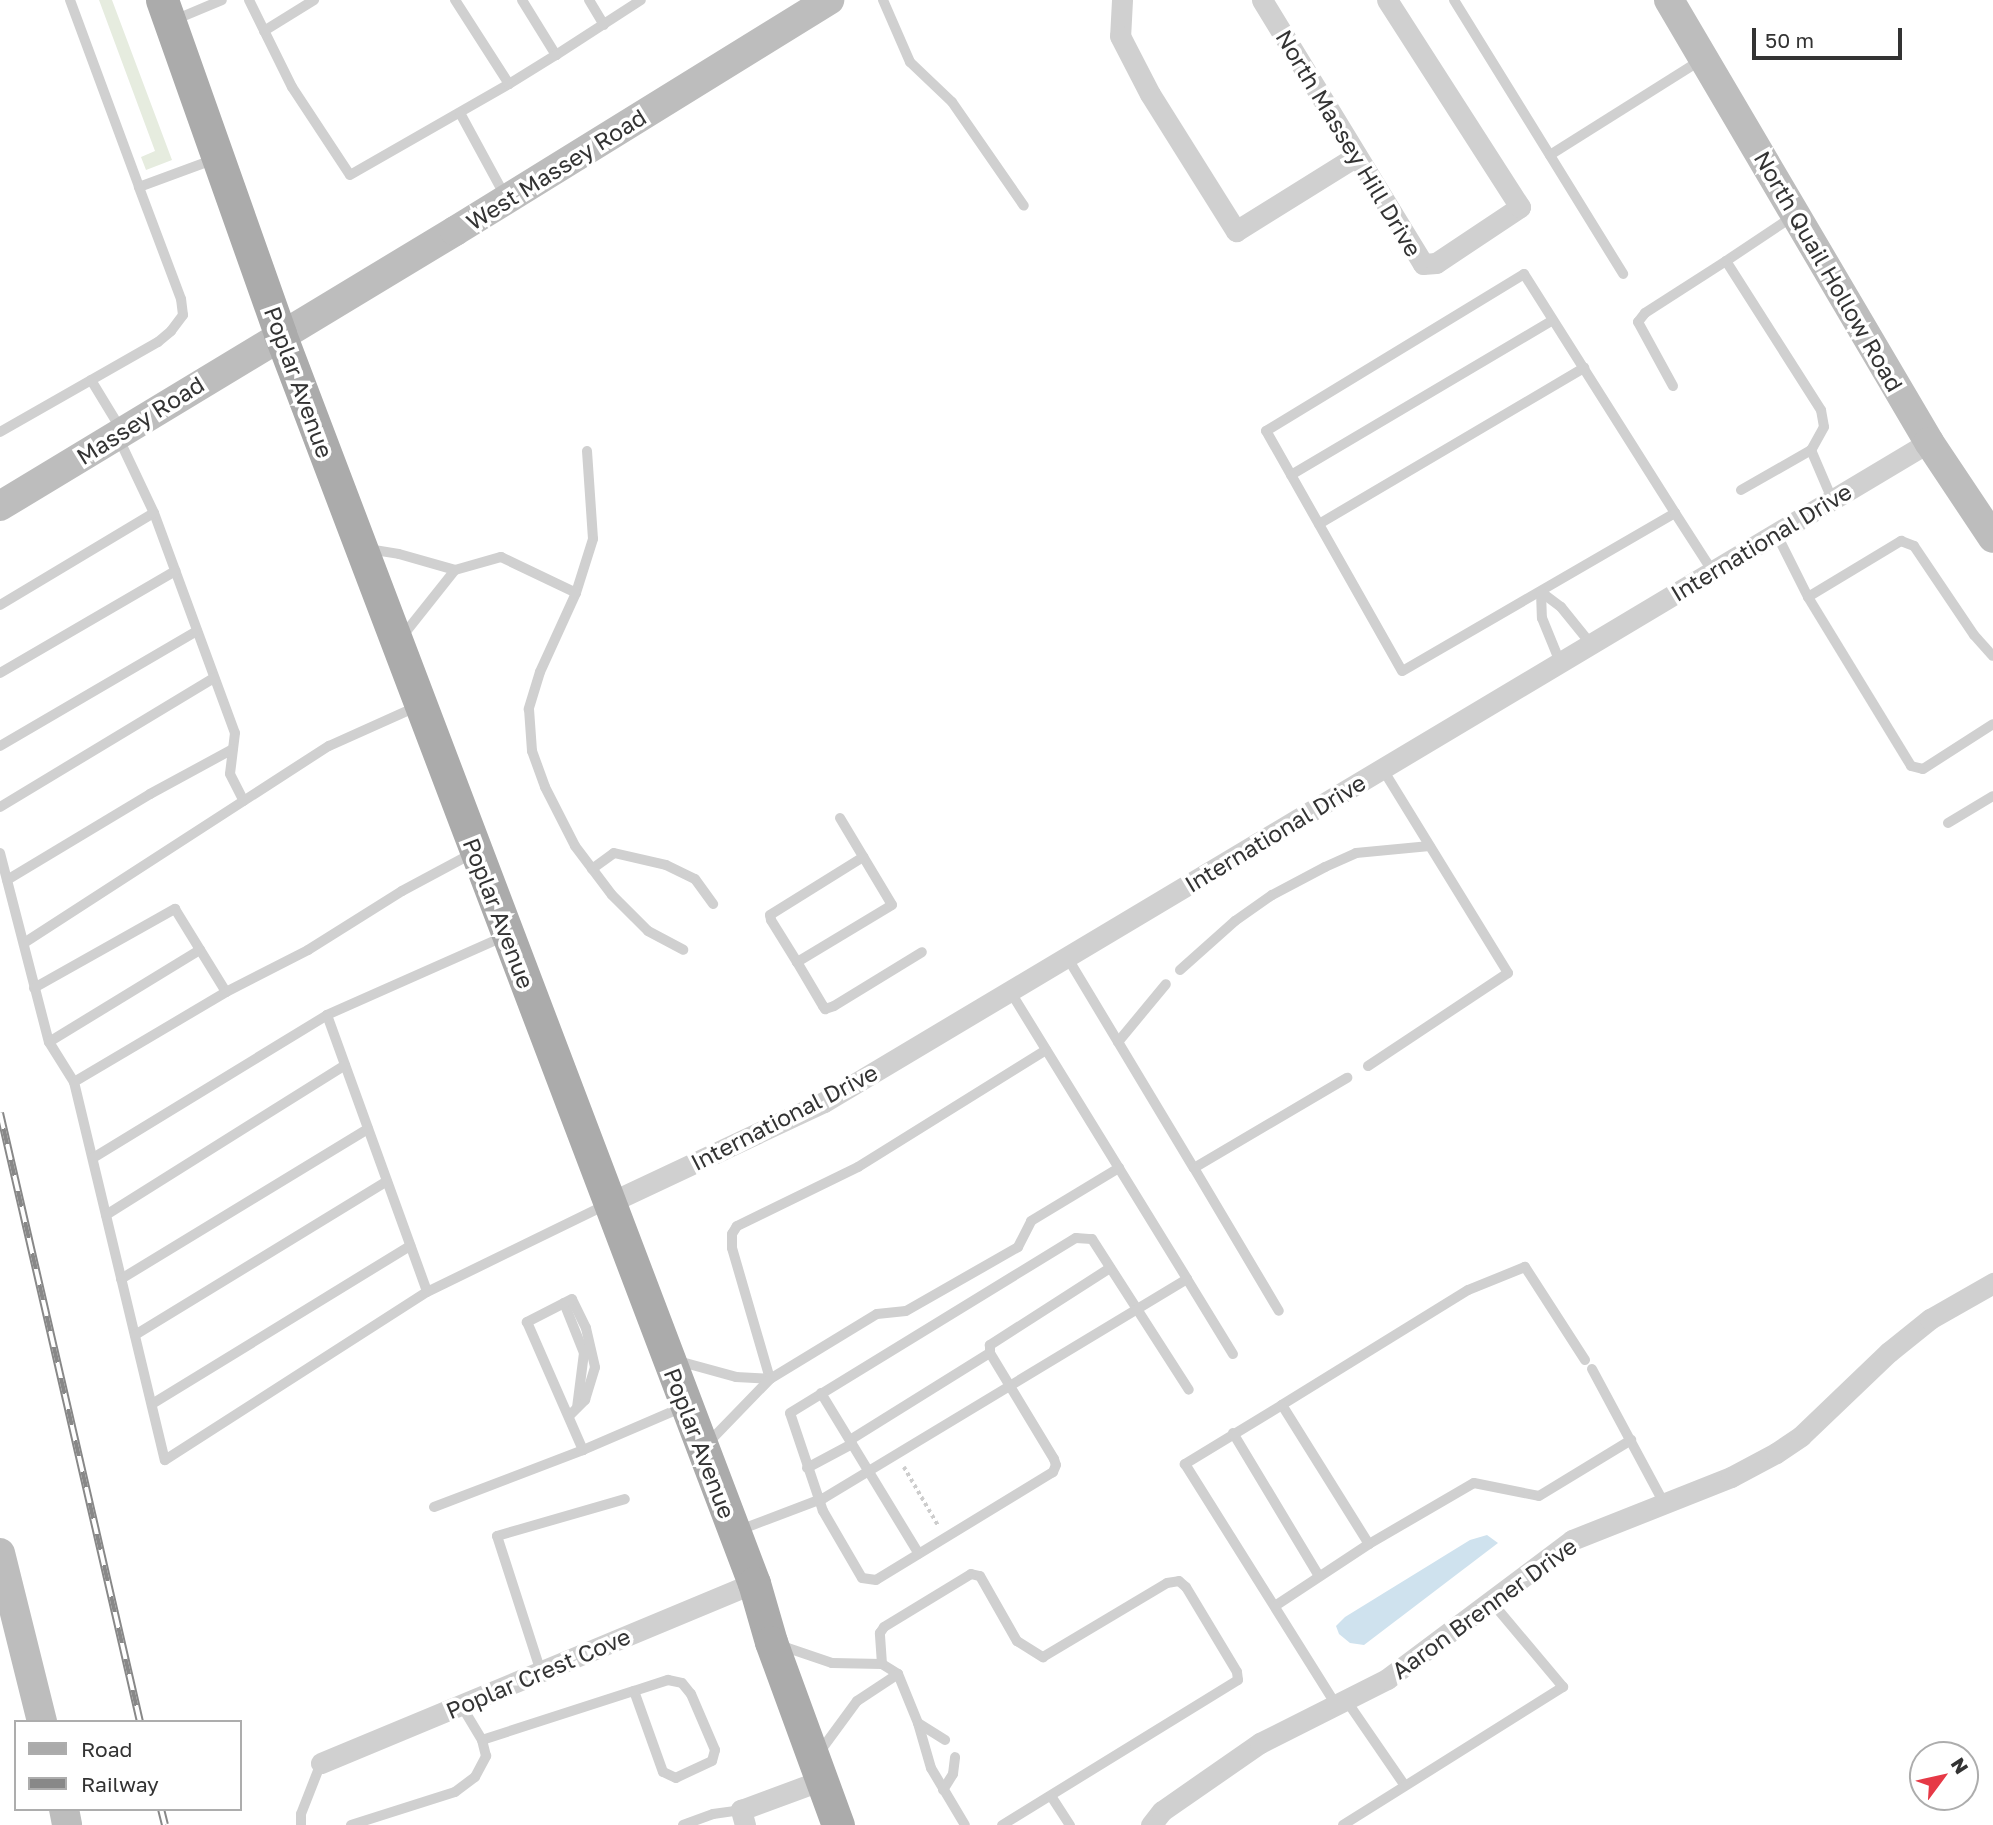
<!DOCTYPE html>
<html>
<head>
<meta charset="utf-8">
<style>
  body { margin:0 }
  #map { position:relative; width:1993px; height:1825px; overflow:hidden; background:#fff; font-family:"Golos Text",sans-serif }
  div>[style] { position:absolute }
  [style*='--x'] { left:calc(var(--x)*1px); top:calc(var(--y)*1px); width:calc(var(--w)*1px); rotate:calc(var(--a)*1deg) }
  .green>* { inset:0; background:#e6ecdf }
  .water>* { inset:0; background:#cfe2ee }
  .path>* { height:3.5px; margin-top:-1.75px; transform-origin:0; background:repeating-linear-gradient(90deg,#cdcdcd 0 3.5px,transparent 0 7px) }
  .lane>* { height:10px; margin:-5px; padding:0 5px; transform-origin:5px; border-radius:5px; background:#d0d0d0 }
  .street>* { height:21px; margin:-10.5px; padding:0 10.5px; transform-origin:10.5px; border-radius:10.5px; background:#d0d0d0 }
  .secondary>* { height:30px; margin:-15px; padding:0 15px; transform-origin:15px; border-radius:15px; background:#bdbdbd }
  .primary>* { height:33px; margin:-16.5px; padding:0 16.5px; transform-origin:16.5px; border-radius:16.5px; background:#ababab }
  .rail>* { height:8px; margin-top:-4px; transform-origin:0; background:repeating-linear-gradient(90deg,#fff 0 16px,#888 0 32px); box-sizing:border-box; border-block:2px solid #888 }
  span { translate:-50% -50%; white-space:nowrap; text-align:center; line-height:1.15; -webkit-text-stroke:7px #fff; paint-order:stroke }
  .street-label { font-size:23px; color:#333 }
  .legend { position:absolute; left:14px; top:1720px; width:228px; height:91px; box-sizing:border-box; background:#fff; border:2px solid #adadad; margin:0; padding:9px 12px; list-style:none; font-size:21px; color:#333 }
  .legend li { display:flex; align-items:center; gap:14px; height:35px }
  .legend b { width:35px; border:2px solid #adadad }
  .north { position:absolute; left:1909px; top:1741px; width:70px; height:70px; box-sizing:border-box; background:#fff; border:2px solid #adadad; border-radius:50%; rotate:57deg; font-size:19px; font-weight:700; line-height:28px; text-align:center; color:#333 }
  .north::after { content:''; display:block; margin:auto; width:24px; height:32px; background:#e63946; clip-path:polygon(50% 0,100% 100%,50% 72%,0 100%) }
  .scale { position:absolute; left:1752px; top:28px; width:150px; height:32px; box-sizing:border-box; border:4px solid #333; border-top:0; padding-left:9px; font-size:21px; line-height:24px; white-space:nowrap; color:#333; -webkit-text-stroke:5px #fff; paint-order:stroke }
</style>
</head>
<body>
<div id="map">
  <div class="green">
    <div style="clip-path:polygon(99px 0,112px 0,172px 160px,146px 170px,141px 157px,155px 151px)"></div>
  </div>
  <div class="water">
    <div style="clip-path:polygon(1487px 1535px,1498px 1543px,1364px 1645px,1350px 1643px,1339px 1634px,1336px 1626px,1345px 1617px,1470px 1540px)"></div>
  </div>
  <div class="path">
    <div style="--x:904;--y:1467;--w:69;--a:59.7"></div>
  </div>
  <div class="lane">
    <div style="--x:70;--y:0;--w:199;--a:69.7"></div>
    <div style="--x:139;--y:187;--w:81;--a:-20.2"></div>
    <div style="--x:249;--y:0;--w:97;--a:63.7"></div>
    <div style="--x:292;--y:87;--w:105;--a:56.6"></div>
    <div style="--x:350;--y:175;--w:183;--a:-29.8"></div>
    <div style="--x:509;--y:84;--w:100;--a:-122.7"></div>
    <div style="--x:522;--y:0;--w:65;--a:58.3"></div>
    <div style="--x:556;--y:55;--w:101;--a:-32.9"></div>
    <div style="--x:589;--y:0;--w:29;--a:59"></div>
    <div style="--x:883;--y:0;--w:68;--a:66.5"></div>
    <div style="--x:910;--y:62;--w:58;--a:43.6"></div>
    <div style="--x:952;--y:102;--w:126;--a:55.3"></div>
    <div style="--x:1454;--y:0;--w:322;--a:58.3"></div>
    <div style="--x:172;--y:21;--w:54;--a:-22.8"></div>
    <div style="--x:264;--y:31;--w:59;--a:-31.8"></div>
    <div style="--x:509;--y:84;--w:55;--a:-31.7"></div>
    <div style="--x:460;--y:113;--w:94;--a:61.5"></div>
    <div style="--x:1550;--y:155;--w:178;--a:-32.2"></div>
    <div style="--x:1795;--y:215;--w:83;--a:146.3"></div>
    <div style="--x:1726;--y:261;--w:177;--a:57.5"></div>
    <div style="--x:1821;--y:410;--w:17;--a:80"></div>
    <div style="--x:1824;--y:427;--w:26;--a:119"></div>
    <div style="--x:1811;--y:450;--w:53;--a:66.8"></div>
    <div style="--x:1524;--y:274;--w:283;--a:57.7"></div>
    <div style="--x:1675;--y:513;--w:315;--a:149.9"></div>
    <div style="--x:1402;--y:671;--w:276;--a:-119.5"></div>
    <div style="--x:1266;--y:431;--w:302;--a:-31.3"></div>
    <div style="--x:91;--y:380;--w:60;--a:58.7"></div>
    <div style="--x:1673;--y:386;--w:73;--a:-118.7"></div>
    <div style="--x:1638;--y:322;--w:11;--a:-52"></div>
    <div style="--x:1645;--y:313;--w:96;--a:-32.7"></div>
    <div style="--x:0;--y:432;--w:182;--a:-29.7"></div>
    <div style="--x:158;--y:342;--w:17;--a:-40"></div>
    <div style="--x:171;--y:331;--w:20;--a:-53"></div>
    <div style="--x:183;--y:315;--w:16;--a:-97"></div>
    <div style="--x:181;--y:299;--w:120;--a:-110.6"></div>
    <div style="--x:587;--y:451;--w:88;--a:86.1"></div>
    <div style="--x:593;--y:539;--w:57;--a:107.5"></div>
    <div style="--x:576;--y:593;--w:87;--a:114.5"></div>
    <div style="--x:540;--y:672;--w:39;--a:107"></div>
    <div style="--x:529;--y:709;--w:42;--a:85.9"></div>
    <div style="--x:532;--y:751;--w:38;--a:70"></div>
    <div style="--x:545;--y:787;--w:66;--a:63"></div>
    <div style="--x:575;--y:846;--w:61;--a:52.9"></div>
    <div style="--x:612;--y:895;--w:51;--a:45"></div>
    <div style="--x:648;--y:931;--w:40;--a:28"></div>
    <div style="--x:1291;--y:475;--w:304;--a:-30.6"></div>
    <div style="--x:1741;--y:490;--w:81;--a:-29.7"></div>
    <div style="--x:154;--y:513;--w:234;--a:69.8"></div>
    <div style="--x:235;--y:733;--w:41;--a:97"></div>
    <div style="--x:230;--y:774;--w:30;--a:63"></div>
    <div style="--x:1675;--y:513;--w:70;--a:57.2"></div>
    <div style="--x:1319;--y:524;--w:308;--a:-30.5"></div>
    <div style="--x:1776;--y:533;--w:72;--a:63.4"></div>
    <div style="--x:1808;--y:597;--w:198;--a:58.6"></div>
    <div style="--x:1911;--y:766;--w:12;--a:14"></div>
    <div style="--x:1923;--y:769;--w:83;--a:-32.7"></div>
    <div style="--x:368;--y:549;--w:31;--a:9"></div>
    <div style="--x:399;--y:554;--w:58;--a:15.9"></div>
    <div style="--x:455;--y:570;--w:87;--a:128.5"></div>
    <div style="--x:455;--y:570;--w:48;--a:-15.8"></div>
    <div style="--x:501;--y:557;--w:83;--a:25.6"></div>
    <div style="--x:1541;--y:592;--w:26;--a:88"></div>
    <div style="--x:1542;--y:618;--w:48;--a:67.8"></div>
    <div style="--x:1541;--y:592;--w:25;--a:37"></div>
    <div style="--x:1561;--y:607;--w:48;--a:51"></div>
    <div style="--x:1808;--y:597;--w:109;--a:-31.1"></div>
    <div style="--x:1901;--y:541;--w:14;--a:21"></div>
    <div style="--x:1914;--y:546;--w:107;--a:56"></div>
    <div style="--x:1974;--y:635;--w:28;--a:48"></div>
    <div style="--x:0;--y:605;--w:179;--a:-30.9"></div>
    <div style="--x:154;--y:513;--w:84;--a:-115.3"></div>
    <div style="--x:0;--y:673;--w:203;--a:-30.2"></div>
    <div style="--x:0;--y:746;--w:228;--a:-30.3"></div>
    <div style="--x:0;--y:807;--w:250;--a:-31.1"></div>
    <div style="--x:840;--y:818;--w:101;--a:59.1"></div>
    <div style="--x:892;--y:905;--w:111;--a:149"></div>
    <div style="--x:797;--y:962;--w:51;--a:59.4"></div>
    <div style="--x:823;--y:1006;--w:4;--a:56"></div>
    <div style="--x:825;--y:1009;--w:9;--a:-18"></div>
    <div style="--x:834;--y:1006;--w:103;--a:-31.5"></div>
    <div style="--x:1948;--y:823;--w:52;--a:-31"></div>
    <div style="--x:0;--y:853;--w:195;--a:75.5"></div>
    <div style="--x:49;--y:1042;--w:47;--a:58"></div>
    <div style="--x:74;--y:1082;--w:389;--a:76.5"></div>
    <div style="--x:165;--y:1460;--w:311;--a:-32.7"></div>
    <div style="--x:592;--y:869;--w:27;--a:-36"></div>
    <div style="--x:614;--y:853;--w:53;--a:13"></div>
    <div style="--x:666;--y:865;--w:32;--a:26"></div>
    <div style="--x:695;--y:879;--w:31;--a:54"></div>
    <div style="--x:7;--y:880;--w:167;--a:-31"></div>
    <div style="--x:150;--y:794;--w:94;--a:-28.5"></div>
    <div style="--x:505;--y:936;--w:195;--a:156.1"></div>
    <div style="--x:327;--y:1015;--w:294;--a:70.1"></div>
    <div style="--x:427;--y:1292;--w:198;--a:-26"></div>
    <div style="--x:24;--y:943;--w:363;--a:-32.9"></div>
    <div style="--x:329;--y:746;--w:98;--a:-24.2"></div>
    <div style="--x:1067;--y:957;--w:246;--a:59"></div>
    <div style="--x:1194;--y:1168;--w:178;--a:-30.5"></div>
    <div style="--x:797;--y:962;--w:49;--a:-121.8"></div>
    <div style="--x:771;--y:920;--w:5;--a:-101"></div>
    <div style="--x:770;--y:915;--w:110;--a:-31.9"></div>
    <div style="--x:1180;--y:970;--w:74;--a:-41.7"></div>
    <div style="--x:1235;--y:921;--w:45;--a:-35.1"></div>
    <div style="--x:1272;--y:895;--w:60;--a:-27.8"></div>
    <div style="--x:1325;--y:867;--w:34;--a:-24"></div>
    <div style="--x:1356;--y:853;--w:74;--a:-5.4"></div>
    <div style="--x:34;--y:988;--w:162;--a:-29.3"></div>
    <div style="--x:175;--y:909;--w:97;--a:58.4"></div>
    <div style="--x:226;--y:992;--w:92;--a:-27.1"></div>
    <div style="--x:308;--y:950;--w:111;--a:-32.1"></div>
    <div style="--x:402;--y:891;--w:81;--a:-28.2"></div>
    <div style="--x:1010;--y:991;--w:338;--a:58.4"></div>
    <div style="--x:49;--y:1042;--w:177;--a:-31.4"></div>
    <div style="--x:1118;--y:1042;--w:75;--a:-50.4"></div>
    <div style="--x:1046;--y:1050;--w:221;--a:148.1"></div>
    <div style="--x:858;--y:1167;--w:135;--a:154"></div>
    <div style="--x:737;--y:1226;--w:9;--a:122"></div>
    <div style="--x:732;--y:1234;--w:14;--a:90"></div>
    <div style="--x:732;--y:1248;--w:136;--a:73.8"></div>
    <div style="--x:770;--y:1379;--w:125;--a:-31.3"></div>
    <div style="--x:877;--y:1314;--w:29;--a:-6"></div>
    <div style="--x:906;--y:1311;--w:129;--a:-29.7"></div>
    <div style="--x:1018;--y:1247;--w:29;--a:-63"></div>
    <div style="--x:1031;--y:1221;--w:103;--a:-31.1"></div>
    <div style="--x:1368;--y:1066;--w:168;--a:-33.6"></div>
    <div style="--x:1508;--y:973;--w:241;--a:-121.6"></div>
    <div style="--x:74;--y:1082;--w:177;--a:-30.6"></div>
    <div style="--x:93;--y:1158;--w:274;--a:-31.4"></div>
    <div style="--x:1194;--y:1168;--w:166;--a:59.3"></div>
    <div style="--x:106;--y:1215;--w:282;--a:-32.1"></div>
    <div style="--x:1110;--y:1268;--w:143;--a:147.3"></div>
    <div style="--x:990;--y:1345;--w:8;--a:90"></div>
    <div style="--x:990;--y:1353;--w:124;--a:58.9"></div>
    <div style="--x:1054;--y:1459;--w:6;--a:72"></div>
    <div style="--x:1056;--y:1465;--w:8;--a:113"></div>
    <div style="--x:1053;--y:1472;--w:207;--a:148.6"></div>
    <div style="--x:876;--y:1580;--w:14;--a:-172"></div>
    <div style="--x:862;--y:1578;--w:78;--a:-120.2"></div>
    <div style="--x:823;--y:1511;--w:103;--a:-108.6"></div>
    <div style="--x:790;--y:1413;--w:335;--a:-31.5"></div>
    <div style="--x:1076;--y:1238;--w:16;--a:4"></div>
    <div style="--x:1092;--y:1239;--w:179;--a:57.3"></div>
    <div style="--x:121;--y:1279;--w:289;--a:-31.3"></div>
    <div style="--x:564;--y:1303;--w:54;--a:68.2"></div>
    <div style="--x:584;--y:1353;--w:55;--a:97.3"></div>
    <div style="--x:135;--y:1335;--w:295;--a:-31.4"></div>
    <div style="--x:1585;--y:1360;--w:111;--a:-122.8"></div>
    <div style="--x:1525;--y:1267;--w:61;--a:158"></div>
    <div style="--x:1468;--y:1290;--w:219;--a:148.3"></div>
    <div style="--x:1282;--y:1405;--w:164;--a:58"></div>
    <div style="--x:1369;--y:1544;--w:121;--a:-30.2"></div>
    <div style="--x:1474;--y:1483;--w:66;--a:11.3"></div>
    <div style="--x:1539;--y:1496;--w:108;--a:-31.3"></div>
    <div style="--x:678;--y:1361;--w:60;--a:15.4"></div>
    <div style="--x:736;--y:1377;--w:34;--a:3"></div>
    <div style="--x:1592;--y:1369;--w:152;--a:61.8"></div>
    <div style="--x:821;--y:1393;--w:188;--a:58.7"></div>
    <div style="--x:152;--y:1404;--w:303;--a:-31.5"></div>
    <div style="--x:1282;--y:1405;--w:114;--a:148.7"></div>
    <div style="--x:1185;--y:1464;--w:284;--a:57.9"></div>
    <div style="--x:569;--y:1416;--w:23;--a:-45"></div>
    <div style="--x:585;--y:1400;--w:34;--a:-73"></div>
    <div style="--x:595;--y:1367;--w:40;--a:-103"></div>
    <div style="--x:586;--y:1328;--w:32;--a:-116"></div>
    <div style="--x:572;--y:1299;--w:51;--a:152.9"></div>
    <div style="--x:527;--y:1322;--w:140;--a:66.4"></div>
    <div style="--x:583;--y:1450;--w:111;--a:-23.3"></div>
    <div style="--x:1233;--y:1433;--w:167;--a:59"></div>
    <div style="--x:850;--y:1440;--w:165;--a:-31.9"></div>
    <div style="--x:707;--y:1444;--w:91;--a:-45.9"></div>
    <div style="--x:807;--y:1468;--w:51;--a:-28.1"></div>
    <div style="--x:434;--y:1507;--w:160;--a:-20.9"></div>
    <div style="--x:737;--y:1531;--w:93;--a:-20.8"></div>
    <div style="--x:824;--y:1498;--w:424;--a:-31.1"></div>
    <div style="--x:1187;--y:1279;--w:88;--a:58.5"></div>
    <div style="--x:1275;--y:1606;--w:113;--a:-33.4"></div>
    <div style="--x:779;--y:1645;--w:56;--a:18.8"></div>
    <div style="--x:832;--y:1663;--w:50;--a:1.1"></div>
    <div style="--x:882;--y:1664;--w:19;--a:32"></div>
    <div style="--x:898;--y:1674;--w:49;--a:146.6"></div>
    <div style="--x:857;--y:1701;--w:66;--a:126.3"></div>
    <div style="--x:882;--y:1664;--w:31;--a:-94"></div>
    <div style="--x:880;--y:1633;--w:7;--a:-56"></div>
    <div style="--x:884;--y:1627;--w:102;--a:-31.3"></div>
    <div style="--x:971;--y:1574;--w:9;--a:13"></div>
    <div style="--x:980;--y:1576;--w:75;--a:60.4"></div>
    <div style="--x:1017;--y:1641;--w:31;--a:32"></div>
    <div style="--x:1043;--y:1657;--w:144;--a:-30.8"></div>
    <div style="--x:1167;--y:1583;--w:12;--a:-9"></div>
    <div style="--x:1179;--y:1581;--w:9;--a:41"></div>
    <div style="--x:1186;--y:1587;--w:99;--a:59"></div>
    <div style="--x:1237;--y:1672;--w:8;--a:83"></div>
    <div style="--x:1238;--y:1680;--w:277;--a:148.4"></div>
    <div style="--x:541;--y:1672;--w:143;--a:-107.9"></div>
    <div style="--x:497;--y:1536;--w:133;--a:-16.1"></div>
    <div style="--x:898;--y:1674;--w:53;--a:67.8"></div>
    <div style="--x:918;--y:1723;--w:47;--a:73.9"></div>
    <div style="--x:931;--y:1768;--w:66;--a:59.2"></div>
    <div style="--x:1346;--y:1700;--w:104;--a:55.5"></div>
    <div style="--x:461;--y:1705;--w:41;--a:59"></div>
    <div style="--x:482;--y:1740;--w:160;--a:-17.9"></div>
    <div style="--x:634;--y:1691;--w:36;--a:-18"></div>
    <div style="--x:668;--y:1680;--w:14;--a:12"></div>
    <div style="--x:682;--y:1683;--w:14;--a:51"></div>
    <div style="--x:691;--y:1694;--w:61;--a:66.8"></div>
    <div style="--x:715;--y:1750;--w:11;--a:105"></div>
    <div style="--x:712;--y:1761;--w:40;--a:155"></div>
    <div style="--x:676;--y:1778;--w:14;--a:-155"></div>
    <div style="--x:663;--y:1772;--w:86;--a:-109.7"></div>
    <div style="--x:918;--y:1723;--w:32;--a:32"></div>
    <div style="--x:943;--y:1790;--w:19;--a:-58"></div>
    <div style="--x:953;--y:1774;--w:17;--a:-83"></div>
    <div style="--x:1051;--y:1796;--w:35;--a:57"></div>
    <div style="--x:301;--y:1825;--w:11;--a:-90"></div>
    <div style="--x:301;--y:1814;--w:55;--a:-68.6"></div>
    <div style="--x:351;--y:1825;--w:109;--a:-17.6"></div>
    <div style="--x:455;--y:1792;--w:25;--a:-37"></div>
    <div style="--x:475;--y:1777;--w:24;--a:-62"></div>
    <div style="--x:486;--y:1756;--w:16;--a:-104"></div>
    <div style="--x:683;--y:1825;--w:32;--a:-20"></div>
    <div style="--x:713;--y:1814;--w:28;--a:-8"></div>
    <div style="--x:1343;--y:1825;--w:260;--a:-32.1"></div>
    <div style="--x:1563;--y:1687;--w:114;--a:-130"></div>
  </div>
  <div class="street">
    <div style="--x:1122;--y:0;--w:36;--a:93"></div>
    <div style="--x:1120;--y:36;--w:65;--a:62.7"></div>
    <div style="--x:1150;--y:94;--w:162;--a:57.9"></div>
    <div style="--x:1236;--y:231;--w:140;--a:-31.9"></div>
    <div style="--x:1262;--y:0;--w:309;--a:58.6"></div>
    <div style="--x:1423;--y:264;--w:13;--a:-4"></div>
    <div style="--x:1436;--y:263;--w:101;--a:-33.7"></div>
    <div style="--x:1520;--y:207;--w:246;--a:-122.7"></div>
    <div style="--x:609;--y:1203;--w:238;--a:-25.2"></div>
    <div style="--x:824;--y:1102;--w:1287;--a:-30.85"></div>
    <div style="--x:321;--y:1763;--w:469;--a:-22.6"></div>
    <div style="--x:745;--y:1825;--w:16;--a:-105"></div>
    <div style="--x:741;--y:1810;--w:86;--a:-20.3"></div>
    <div style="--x:1151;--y:1825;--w:18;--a:-52"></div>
    <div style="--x:1162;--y:1811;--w:119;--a:-34.8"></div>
    <div style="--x:1260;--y:1743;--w:142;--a:-26.7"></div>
    <div style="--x:1387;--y:1679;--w:231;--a:-36.9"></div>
    <div style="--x:1572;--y:1540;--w:171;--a:-21.6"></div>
    <div style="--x:1731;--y:1477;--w:51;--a:-28.1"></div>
    <div style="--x:1776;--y:1453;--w:30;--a:-34"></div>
    <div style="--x:1801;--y:1436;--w:122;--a:-43.7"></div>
    <div style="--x:1889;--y:1352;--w:53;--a:-38.8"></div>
    <div style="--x:1930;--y:1319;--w:73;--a:-29.7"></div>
  </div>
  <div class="secondary">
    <div style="--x:1669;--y:0;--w:513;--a:59.53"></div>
    <div style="--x:1929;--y:442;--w:115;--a:56.3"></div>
    <div style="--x:0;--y:506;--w:532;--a:-31.15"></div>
    <div style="--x:455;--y:231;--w:440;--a:-31.7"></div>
    <div style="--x:0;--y:1553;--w:174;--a:76"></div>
    <div style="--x:64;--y:1809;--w:16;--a:79"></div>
  </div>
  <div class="primary">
    <div style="--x:162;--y:0;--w:354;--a:70.5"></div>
    <div style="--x:280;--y:334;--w:1336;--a:69.22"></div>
    <div style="--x:754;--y:1583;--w:61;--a:73.9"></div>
    <div style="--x:771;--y:1642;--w:195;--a:69.9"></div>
  </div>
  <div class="rail">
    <div style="--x:0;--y:1113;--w:625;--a:77.05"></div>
    <div style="--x:161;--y:1809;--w:16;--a:76"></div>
  </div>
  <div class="street-label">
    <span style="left:1349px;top:143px;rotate:59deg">North Massey Hill Drive</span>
    <span style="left:556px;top:169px;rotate:-32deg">West Massey Road</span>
    <span style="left:1829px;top:271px;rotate:60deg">North Quail Hollow Road</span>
    <span style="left:299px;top:382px;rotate:70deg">Poplar Avenue</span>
    <span style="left:140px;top:420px;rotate:-32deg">Massey Road</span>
    <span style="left:1761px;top:542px;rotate:-31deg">International Drive</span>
    <span style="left:1275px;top:833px;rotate:-31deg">International Drive</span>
    <span style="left:499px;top:913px;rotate:69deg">Poplar Avenue</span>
    <span style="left:784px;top:1117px;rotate:-27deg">International Drive</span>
    <span style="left:700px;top:1443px;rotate:69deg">Poplar Avenue</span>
    <span style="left:1484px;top:1608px;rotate:-36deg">Aaron Brenner Drive</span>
    <span style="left:538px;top:1673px;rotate:-23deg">Poplar Crest Cove</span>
  </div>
  <ul class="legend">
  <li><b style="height:9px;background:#ababab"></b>Road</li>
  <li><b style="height:9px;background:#888"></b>Railway</li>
  </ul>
  <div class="north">N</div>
  <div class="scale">50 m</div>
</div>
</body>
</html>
